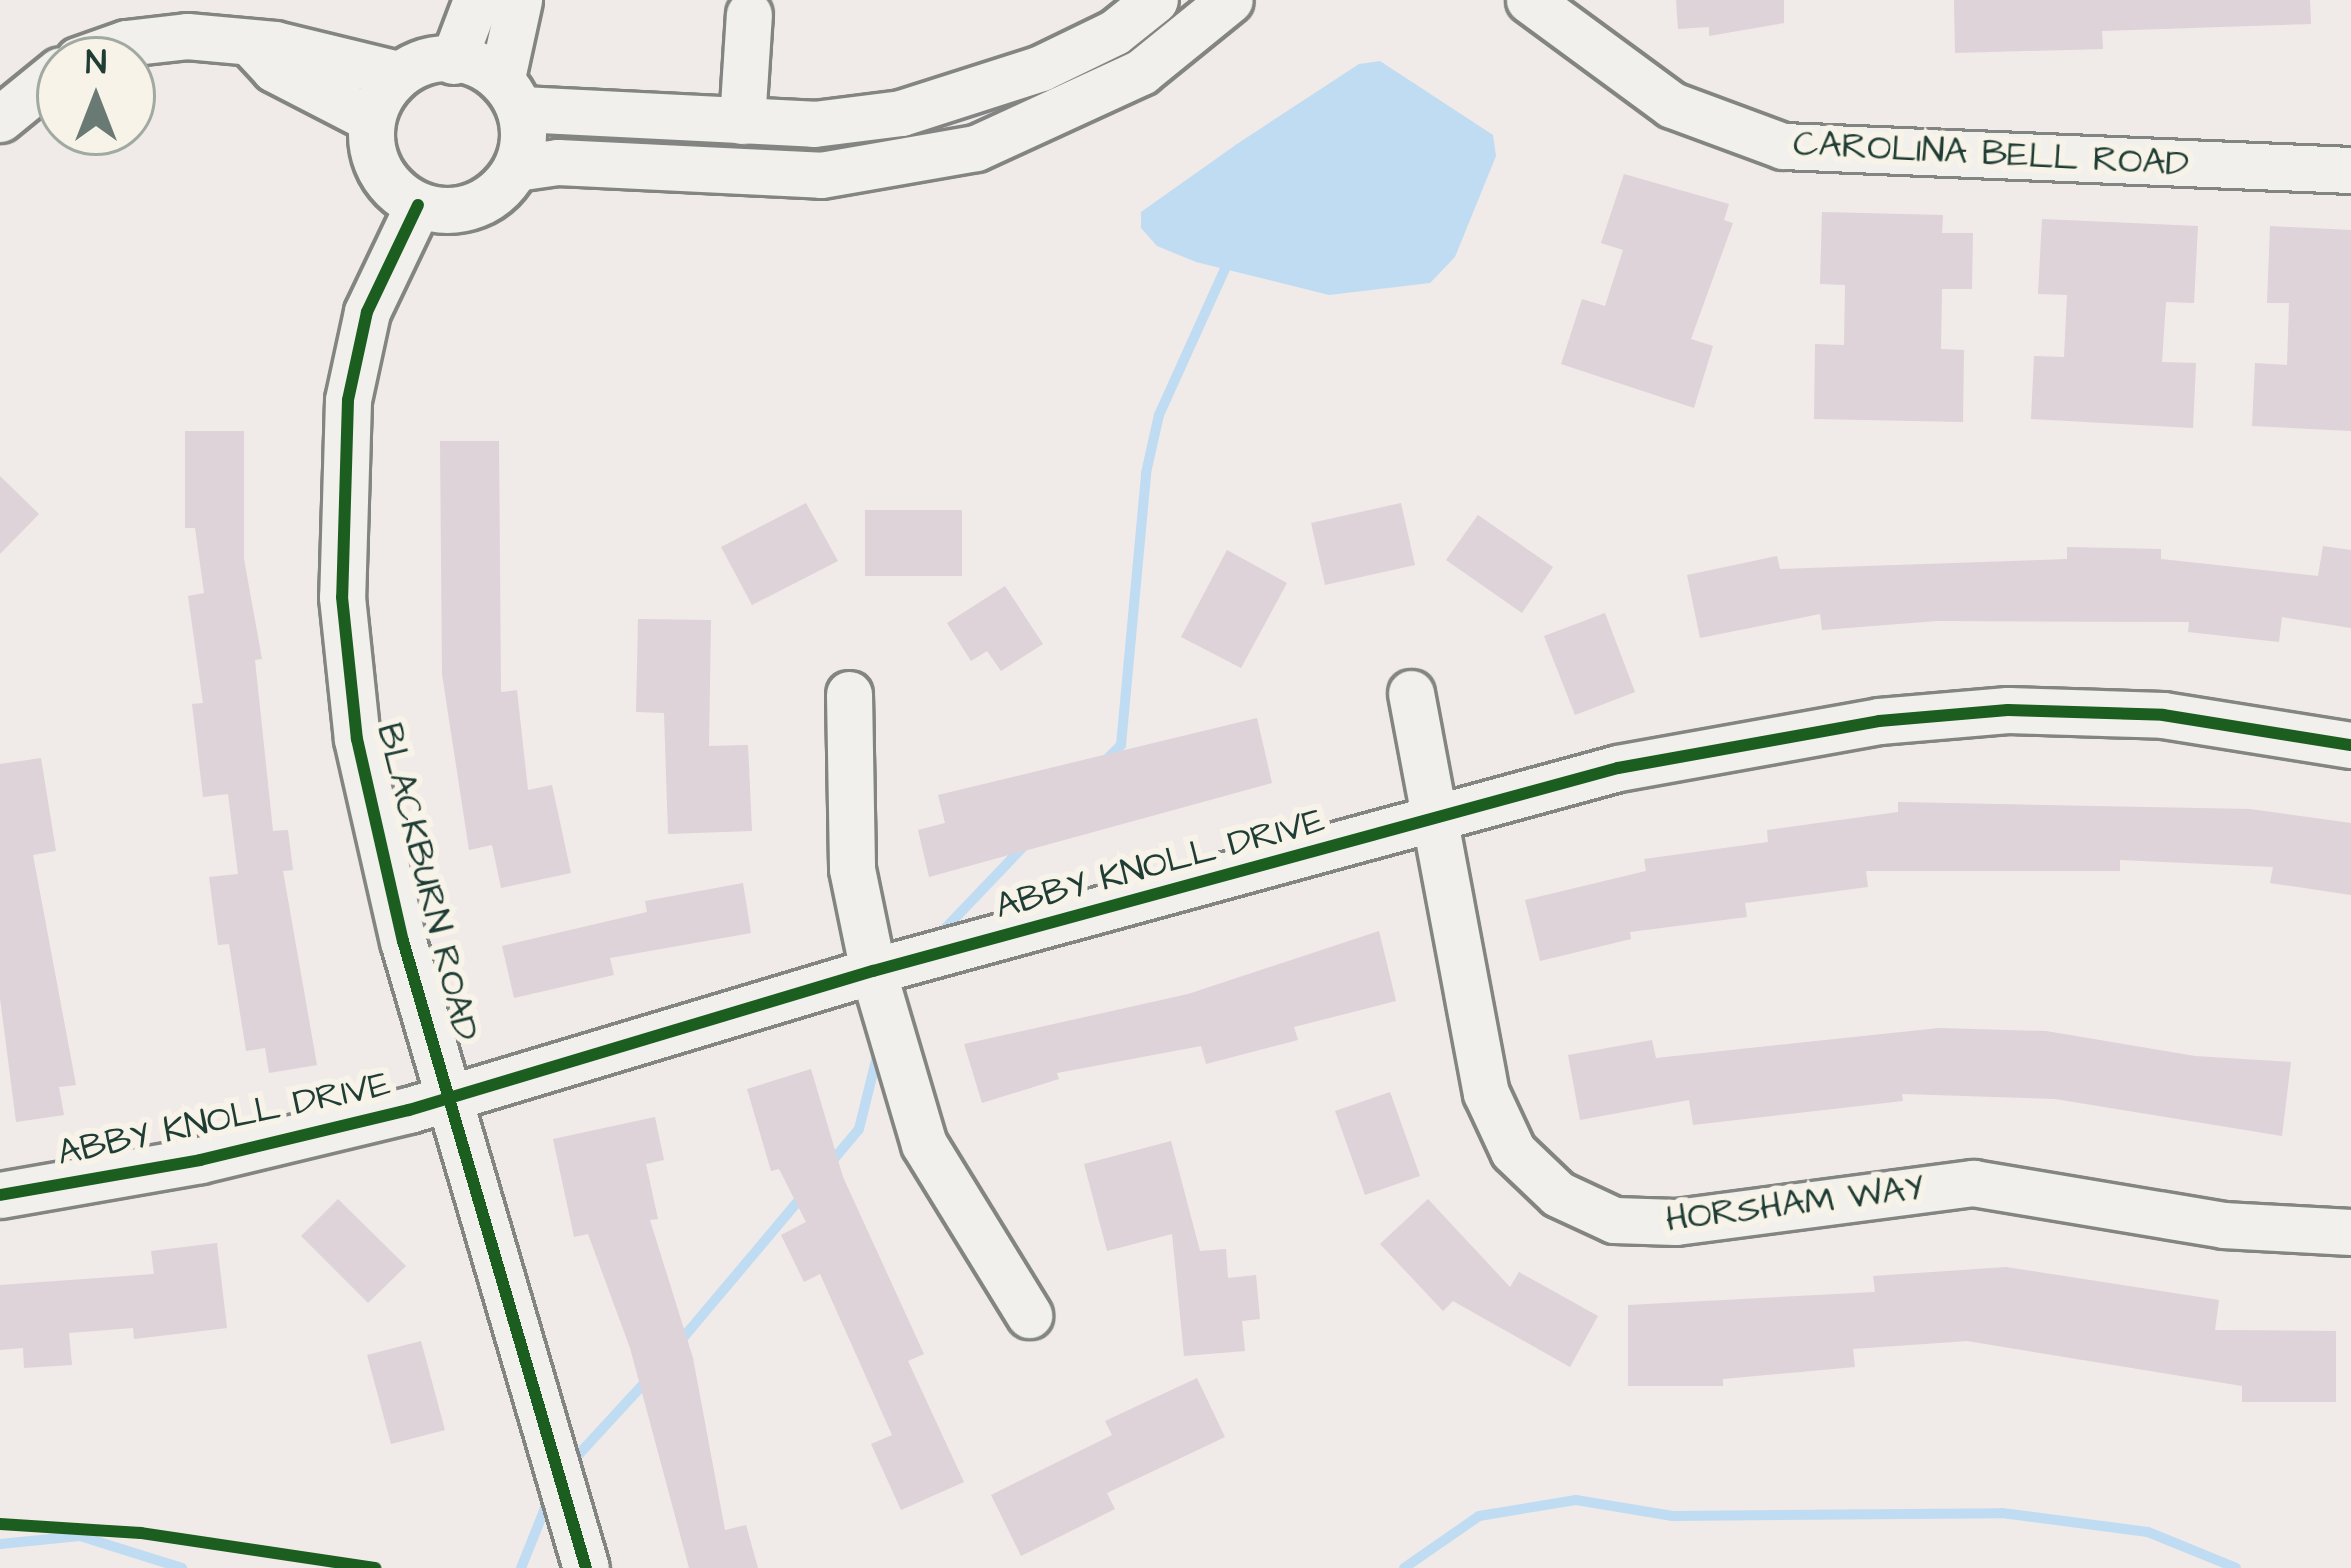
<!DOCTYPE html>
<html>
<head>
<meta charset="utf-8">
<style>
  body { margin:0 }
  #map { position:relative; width:2351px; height:1568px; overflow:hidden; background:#f0eae8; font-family:"Architects Daughter",sans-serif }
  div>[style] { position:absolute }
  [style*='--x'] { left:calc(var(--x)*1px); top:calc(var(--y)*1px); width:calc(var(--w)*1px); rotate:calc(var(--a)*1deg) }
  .water>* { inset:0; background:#c0dcf2 }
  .stream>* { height:10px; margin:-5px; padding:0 5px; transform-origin:5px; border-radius:5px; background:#c0dcf2 }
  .building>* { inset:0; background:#ded3d8 }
  .roads { filter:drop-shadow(3px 0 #838583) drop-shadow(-3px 0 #838583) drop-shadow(0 3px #838583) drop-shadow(0 -3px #838583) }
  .minor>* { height:45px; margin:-22.5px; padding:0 22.5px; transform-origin:22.5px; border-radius:22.5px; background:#f2f0ec }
  .minor>.ring { margin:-22.5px; padding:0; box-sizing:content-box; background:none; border:45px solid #f2f0ec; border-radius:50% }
  .cycleway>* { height:12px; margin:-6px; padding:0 6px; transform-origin:6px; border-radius:6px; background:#1b5e20 }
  span { translate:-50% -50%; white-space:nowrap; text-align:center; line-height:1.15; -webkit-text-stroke:12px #f7f3e8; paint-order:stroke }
  .street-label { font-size:36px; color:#1f3d34 }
  .north { position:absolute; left:36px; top:36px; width:120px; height:120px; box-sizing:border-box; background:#f7f3e8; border:3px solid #a1aaa0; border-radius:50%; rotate:0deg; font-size:33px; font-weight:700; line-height:48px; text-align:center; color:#1f3d34 }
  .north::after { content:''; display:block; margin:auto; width:42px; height:54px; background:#687a73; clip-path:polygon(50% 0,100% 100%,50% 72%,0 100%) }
</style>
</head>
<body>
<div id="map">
  <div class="water">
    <div style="clip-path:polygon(1380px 61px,1493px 135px,1496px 156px,1455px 257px,1430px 283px,1329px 295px,1196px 262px,1157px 246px,1141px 228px,1141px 212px,1237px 144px,1359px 64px)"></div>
  </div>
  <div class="stream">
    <div style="--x:1107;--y:759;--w:20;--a:-45"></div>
    <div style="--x:1121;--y:745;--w:273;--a:-84.7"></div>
    <div style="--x:1146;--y:473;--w:59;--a:-77.4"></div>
    <div style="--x:1159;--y:415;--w:160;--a:-65.7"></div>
    <div style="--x:937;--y:937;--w:126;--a:-46.3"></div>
    <div style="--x:828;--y:1166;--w:48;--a:-50"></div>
    <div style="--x:859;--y:1129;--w:83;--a:-76.1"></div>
    <div style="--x:677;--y:1345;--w:197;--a:-49.9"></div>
    <div style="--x:569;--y:1465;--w:120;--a:-47.4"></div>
    <div style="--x:0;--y:1544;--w:80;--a:-5.7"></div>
    <div style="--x:80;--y:1536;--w:107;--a:17.4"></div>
    <div style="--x:521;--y:1568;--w:78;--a:-68.1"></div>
    <div style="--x:1404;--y:1568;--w:91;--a:-34.7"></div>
    <div style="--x:1479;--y:1516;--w:98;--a:-9.4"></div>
    <div style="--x:1576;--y:1500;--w:98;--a:9.4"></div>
    <div style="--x:1673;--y:1516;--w:329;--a:-0.5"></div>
    <div style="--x:2002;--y:1513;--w:147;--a:7.4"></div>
    <div style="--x:2148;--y:1532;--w:95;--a:22.2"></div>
  </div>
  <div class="building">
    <div style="clip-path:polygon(1676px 0,1784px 0,1784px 23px,1709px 36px,1709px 27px,1678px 29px)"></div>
    <div style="clip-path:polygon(1954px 0,2310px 0,2311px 24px,2102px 31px,2103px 49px,1955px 53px)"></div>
    <div style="clip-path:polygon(1624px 174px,1729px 204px,1724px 220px,1733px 223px,1691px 339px,1713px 346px,1694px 408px,1561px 364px,1582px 299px,1605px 306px,1623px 250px,1601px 243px)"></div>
    <div style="clip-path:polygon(1822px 212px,1943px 215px,1942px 233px,1973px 233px,1972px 289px,1942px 289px,1941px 349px,1964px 350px,1963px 422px,1814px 419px,1815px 344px,1844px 345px,1845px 285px,1820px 284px)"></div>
    <div style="clip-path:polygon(2042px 219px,2198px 226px,2194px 303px,2166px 302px,2162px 362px,2196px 363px,2193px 428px,2031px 419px,2034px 356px,2064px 357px,2067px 295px,2038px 294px)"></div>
    <div style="clip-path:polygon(2270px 226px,2351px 230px,2351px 431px,2252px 426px,2255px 363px,2287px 365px,2289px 303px,2267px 303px)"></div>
    <div style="clip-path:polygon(185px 431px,244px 431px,244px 559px,262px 659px,255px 660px,273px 831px,288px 830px,293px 870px,283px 871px,317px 1065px,269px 1073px,265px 1048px,246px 1051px,229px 944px,218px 945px,209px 877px,238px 874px,228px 794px,203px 797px,192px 704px,203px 703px,188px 596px,204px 593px,195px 528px,185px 528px)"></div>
    <div style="clip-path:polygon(440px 441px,499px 441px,501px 692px,517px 690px,528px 790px,552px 785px,571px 873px,501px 888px,492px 845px,469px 850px,442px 674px)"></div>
    <div style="clip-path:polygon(0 476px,39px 514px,0 554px)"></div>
    <div style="clip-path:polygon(806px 503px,838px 561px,752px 605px,721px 547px)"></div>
    <div style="clip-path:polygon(1401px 503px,1415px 565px,1325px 585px,1311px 523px)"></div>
    <div style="clip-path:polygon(865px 510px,962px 510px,962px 576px,865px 576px)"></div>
    <div style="clip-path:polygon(1478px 515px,1553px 567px,1522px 613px,1446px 560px)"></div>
    <div style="clip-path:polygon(2323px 546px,2351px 550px,2351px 628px,2282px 617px,2279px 642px,2188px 632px,2189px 622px,1937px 621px,1822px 630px,1820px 614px,1700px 638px,1687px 575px,1777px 556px,1780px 569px,2067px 559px,2067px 547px,2161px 549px,2161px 559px,2318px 576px)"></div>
    <div style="clip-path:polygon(1227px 550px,1287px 583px,1241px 668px,1181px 637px)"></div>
    <div style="clip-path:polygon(1005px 586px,1043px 644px,1001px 671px,987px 651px,971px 661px,947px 623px)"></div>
    <div style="clip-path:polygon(1605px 613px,1635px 692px,1575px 715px,1544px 636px)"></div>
    <div style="clip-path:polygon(638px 619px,711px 620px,709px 746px,748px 745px,752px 831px,668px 834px,664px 713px,636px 712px)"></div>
    <div style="clip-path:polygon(1257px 718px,1272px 783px,929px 877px,918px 830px,945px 823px,938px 795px)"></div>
    <div style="clip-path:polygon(41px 758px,56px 851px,33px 855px,76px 1085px,59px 1087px,64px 1115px,16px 1122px,0 998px,0 764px)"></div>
    <div style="clip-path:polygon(1898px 802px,2250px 809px,2351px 823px,2351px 895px,2270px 883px,2273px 867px,2120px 860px,2120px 871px,1866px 871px,1868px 887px,1745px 903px,1747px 917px,1630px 932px,1631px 939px,1540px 961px,1525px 900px,1646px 871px,1644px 859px,1768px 842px,1767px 830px,1898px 812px)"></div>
    <div style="clip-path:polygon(743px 883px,751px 933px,610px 958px,614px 975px,514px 998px,502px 946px,647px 912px,645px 901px)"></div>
    <div style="clip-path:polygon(1379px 931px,1396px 1001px,1294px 1027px,1298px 1040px,1206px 1064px,1201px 1046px,1057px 1073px,1059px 1079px,982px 1103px,964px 1044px,1188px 994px)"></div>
    <div style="clip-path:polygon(1939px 1028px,2046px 1031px,2195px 1056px,2291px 1062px,2282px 1136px,2055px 1099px,1902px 1094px,1903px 1101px,1693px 1125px,1689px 1100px,1580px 1120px,1568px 1055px,1652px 1040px,1656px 1058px)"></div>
    <div style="clip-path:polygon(811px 1069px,843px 1177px,924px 1354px,908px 1361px,964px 1482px,901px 1510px,871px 1444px,892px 1435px,820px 1274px,804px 1282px,781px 1235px,806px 1222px,779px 1169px,771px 1171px,747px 1089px)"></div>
    <div style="clip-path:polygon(1390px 1092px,1420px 1176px,1365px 1195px,1335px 1111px)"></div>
    <div style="clip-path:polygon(655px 1117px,664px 1160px,646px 1164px,658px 1219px,650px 1220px,693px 1358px,725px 1530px,746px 1525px,758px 1568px,689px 1568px,630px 1348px,588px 1234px,574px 1237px,553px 1139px)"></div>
    <div style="clip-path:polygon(1171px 1141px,1200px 1251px,1226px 1249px,1228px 1278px,1256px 1275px,1260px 1319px,1242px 1321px,1245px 1351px,1184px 1356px,1172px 1234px,1107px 1251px,1084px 1164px)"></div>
    <div style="clip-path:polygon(338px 1199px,406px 1266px,368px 1303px,301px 1236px)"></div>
    <div style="clip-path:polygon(1428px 1199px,1510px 1287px,1519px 1272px,1598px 1316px,1570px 1367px,1453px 1301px,1443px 1311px,1380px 1244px)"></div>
    <div style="clip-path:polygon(217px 1243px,227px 1328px,134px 1339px,133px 1328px,69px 1333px,72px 1365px,24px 1368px,23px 1348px,0 1350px,0 1285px,154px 1274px,151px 1251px)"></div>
    <div style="clip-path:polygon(2006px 1267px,2219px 1300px,2215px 1330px,2336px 1331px,2336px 1402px,2242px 1402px,2242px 1386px,1967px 1341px,1853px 1349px,1855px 1367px,1723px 1379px,1723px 1386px,1628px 1386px,1628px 1305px,1875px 1292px,1873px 1276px)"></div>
    <div style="clip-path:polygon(421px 1341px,445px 1430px,391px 1444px,367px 1355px)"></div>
    <div style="clip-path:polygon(1197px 1378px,1225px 1437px,1107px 1493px,1115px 1509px,1021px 1556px,991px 1495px,1112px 1435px,1105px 1421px)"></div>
  </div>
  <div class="roads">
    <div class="minor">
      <div style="--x:1529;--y:0;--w:177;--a:36.3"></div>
      <div style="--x:1672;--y:105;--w:118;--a:20.3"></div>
      <div style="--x:1783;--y:146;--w:569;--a:2.42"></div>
      <div style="--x:252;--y:45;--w:33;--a:47"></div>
      <div style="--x:274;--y:69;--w:109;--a:27.3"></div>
      <div class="ring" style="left:371px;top:58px;width:107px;height:107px"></div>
      <div style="--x:78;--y:60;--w:51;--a:-19.5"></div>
      <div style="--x:126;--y:43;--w:61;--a:-6.5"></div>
      <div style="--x:187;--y:36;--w:88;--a:5.2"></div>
      <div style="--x:275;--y:44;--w:127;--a:13.7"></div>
      <div style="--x:453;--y:61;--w:65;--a:-69.3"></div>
      <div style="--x:502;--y:78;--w:80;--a:-77.7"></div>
      <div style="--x:521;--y:109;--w:293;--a:2.9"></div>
      <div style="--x:814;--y:124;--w:88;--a:-7.2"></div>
      <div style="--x:901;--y:113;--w:147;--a:-17.8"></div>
      <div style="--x:1041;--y:68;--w:82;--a:-25.9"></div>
      <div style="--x:1115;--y:32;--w:51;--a:-38.7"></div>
      <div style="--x:0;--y:119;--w:77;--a:-39.2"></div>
      <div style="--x:742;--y:121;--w:107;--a:-86.3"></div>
      <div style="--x:516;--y:168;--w:42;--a:-8.1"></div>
      <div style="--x:558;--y:162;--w:263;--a:2.8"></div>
      <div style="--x:821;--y:175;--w:157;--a:-9.9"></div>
      <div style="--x:976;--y:148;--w:182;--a:-24.7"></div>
      <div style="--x:1141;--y:72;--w:114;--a:-39"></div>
      <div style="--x:418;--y:205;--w:119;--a:115.5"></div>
      <div style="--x:367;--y:312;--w:90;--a:102.2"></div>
      <div style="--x:348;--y:400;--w:197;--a:91.7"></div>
      <div style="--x:342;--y:597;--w:143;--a:84"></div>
      <div style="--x:357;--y:739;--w:207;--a:77.2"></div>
      <div style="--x:403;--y:941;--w:653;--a:73.73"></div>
      <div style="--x:1411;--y:693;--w:407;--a:79.4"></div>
      <div style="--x:1486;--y:1093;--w:64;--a:65"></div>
      <div style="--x:1513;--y:1151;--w:62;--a:43.7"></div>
      <div style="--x:1558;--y:1194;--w:62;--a:24.9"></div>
      <div style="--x:1614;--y:1220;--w:62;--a:1.8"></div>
      <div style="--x:1676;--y:1222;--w:300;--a:-7.5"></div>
      <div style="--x:1973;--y:1183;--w:254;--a:9.5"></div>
      <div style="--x:2223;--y:1225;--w:128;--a:3.1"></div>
      <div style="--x:849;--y:694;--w:175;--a:89"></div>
      <div style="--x:852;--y:869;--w:104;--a:78.4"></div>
      <div style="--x:873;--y:971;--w:180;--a:73.6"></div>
      <div style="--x:924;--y:1144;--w:201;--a:58.4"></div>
      <div style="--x:0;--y:1195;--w:203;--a:-9.9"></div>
      <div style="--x:200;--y:1160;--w:215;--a:-13.5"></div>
      <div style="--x:409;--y:1110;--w:484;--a:-16.7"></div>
      <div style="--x:873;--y:971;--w:772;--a:-15.24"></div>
      <div style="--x:1618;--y:768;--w:265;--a:-10.2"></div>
      <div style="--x:1879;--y:721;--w:129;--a:-4.9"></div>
      <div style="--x:2008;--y:710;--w:155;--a:1.8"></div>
      <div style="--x:2163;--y:715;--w:190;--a:9.1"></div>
    </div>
  </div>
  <div class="cycleway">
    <div style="--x:418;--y:205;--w:119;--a:115.5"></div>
    <div style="--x:367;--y:312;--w:90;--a:102.2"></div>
    <div style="--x:348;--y:400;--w:197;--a:91.7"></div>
    <div style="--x:342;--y:597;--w:143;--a:84"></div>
    <div style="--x:357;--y:739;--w:207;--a:77.2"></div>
    <div style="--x:403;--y:941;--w:653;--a:73.73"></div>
    <div style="--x:0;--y:1195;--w:203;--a:-9.9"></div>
    <div style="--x:200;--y:1160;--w:215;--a:-13.5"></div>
    <div style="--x:409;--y:1110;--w:484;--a:-16.7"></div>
    <div style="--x:873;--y:971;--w:772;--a:-15.24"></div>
    <div style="--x:1618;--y:768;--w:265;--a:-10.2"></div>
    <div style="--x:1879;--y:721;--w:129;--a:-4.9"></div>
    <div style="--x:2008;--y:710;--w:155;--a:1.8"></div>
    <div style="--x:2163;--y:715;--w:190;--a:9.1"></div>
    <div style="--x:0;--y:1524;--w:141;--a:3.7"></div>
    <div style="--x:141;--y:1533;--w:237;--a:8.5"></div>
  </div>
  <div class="street-label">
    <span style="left:1991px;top:154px;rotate:3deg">CAROLINA BELL ROAD</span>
    <span style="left:1160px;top:864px;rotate:-15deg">ABBY KNOLL DRIVE</span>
    <span style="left:427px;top:882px;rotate:76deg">BLACKBURN ROAD</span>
    <span style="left:224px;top:1119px;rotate:-12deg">ABBY KNOLL DRIVE</span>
    <span style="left:1795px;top:1204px;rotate:-7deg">HORSHAM WAY</span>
  </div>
  <div class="north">N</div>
</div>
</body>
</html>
